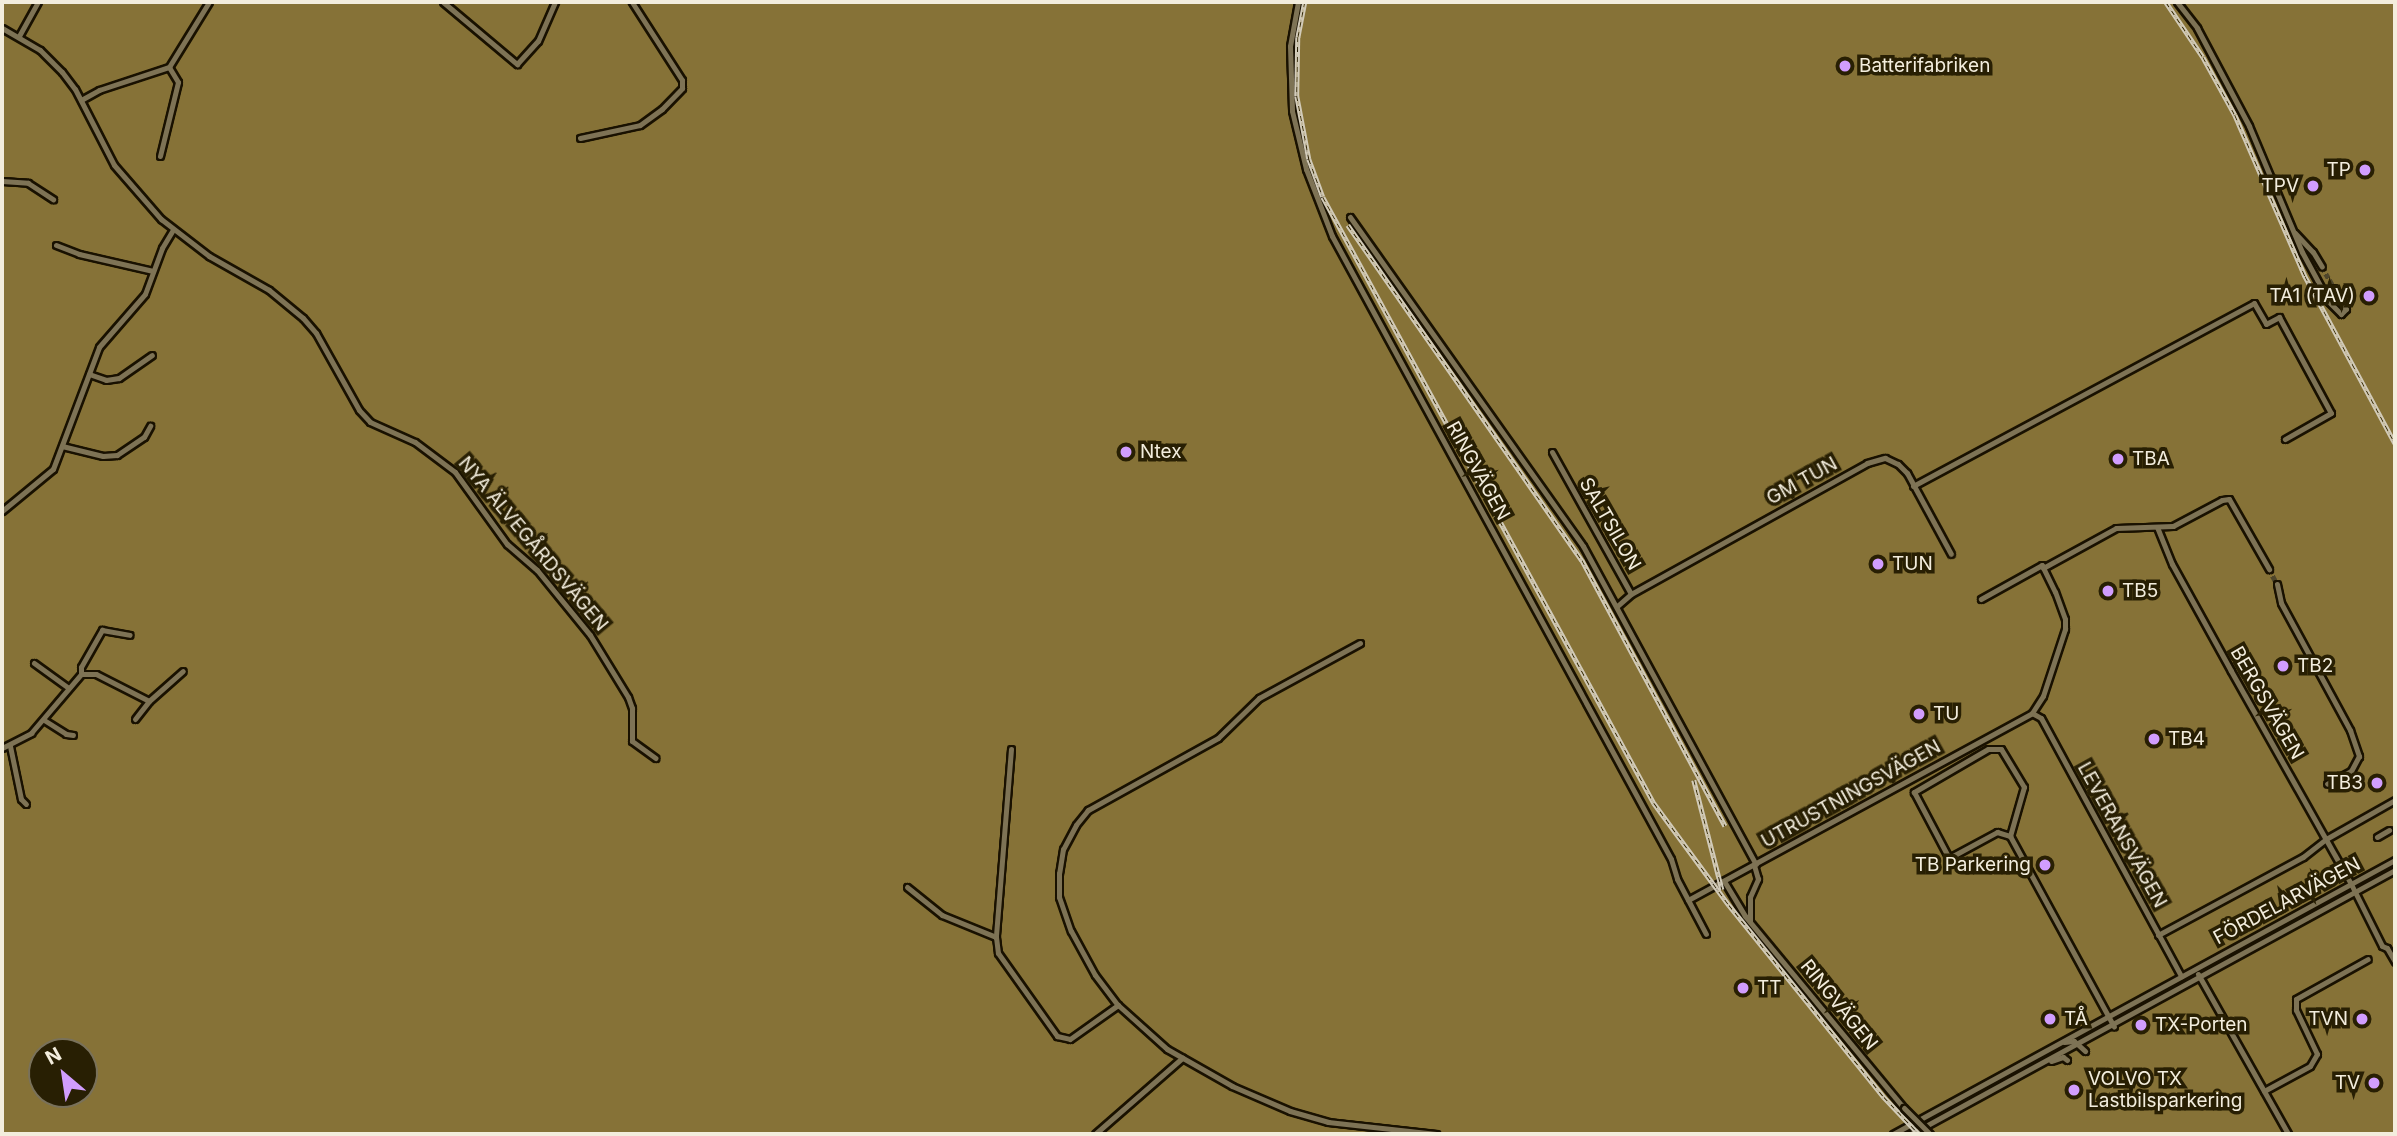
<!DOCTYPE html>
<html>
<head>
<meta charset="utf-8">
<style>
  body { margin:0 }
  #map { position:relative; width:2397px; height:1136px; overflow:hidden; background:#32280c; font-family:Inter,sans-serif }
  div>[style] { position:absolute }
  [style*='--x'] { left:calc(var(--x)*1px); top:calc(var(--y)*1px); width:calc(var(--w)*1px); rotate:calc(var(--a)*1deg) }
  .water>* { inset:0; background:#867237 }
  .street-tunnel>* { height:5px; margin-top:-2.5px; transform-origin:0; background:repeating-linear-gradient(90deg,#4f462b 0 5px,transparent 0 7.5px) }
  .roads { filter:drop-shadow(2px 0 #191100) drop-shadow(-2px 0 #191100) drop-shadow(0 2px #191100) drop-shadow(0 -2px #191100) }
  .street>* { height:5px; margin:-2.5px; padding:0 2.5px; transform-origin:2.5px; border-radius:2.5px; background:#7e7355 }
  .rail>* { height:4.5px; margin-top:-2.25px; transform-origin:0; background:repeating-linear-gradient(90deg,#281f03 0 5px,#d2cbb9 0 10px); box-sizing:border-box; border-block:2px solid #d2cbb9 }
  .bridges { filter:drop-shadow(2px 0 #191100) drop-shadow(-2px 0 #191100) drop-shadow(0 2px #191100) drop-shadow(0 -2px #191100) }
  .street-bridge>* { height:5px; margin:-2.5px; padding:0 2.5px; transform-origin:2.5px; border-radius:2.5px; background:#7e7355 }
  .dots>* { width:19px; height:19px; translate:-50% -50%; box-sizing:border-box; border:4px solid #281f03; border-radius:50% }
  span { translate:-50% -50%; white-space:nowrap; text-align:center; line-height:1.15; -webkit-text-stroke:7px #281f03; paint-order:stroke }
  .poi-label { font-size:19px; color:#f3eddd }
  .left { translate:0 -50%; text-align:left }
  .right { translate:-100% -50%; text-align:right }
  .street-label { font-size:19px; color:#f3eddd }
  .frame { position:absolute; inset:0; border:4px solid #f3eddd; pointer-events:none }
  .north { position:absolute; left:28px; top:1038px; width:70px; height:70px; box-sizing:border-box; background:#281f03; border:2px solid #79715a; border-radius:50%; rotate:331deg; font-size:19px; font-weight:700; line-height:28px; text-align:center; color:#f3eddd }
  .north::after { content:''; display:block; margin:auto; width:24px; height:32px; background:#d19dfe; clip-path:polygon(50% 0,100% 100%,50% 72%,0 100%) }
</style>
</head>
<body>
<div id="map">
  <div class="water">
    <div style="clip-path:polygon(evenodd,2px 2px,2395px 2px,2395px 1134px,2px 1134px,2px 2px,42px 1052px,84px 1052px,84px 1094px,42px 1094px,42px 1052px)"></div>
  </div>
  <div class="street-tunnel">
    <div style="--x:2322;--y:267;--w:24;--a:60"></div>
    <div style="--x:2269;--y:569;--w:17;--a:62"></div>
  </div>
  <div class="roads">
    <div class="street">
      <div style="--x:443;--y:2;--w:97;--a:40"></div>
      <div style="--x:517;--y:64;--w:31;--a:-48"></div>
      <div style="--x:538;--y:41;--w:43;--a:-66.4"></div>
      <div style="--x:1298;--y:2;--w:45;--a:100.3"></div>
      <div style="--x:1290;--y:46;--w:65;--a:88.2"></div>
      <div style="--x:1292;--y:111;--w:60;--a:76.4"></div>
      <div style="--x:1306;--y:169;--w:72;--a:68.8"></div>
      <div style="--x:1332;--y:236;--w:709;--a:61.45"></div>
      <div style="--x:1671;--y:859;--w:21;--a:73"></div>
      <div style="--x:1677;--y:879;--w:62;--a:62.2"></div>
      <div style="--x:2177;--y:2;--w:33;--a:52"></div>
      <div style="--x:2197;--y:28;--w:111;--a:62"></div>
      <div style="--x:2249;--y:126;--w:137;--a:67.2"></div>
      <div style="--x:2302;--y:252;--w:57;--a:61.6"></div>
      <div style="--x:2329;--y:302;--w:17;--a:45"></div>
      <div style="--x:2341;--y:314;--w:7;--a:-45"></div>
      <div style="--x:2346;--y:309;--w:24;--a:-120"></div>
      <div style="--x:2;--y:28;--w:44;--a:30.1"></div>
      <div style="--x:40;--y:50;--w:31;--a:45"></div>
      <div style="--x:62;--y:72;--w:21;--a:53"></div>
      <div style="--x:75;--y:89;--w:85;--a:62.8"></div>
      <div style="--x:114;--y:165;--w:72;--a:49"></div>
      <div style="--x:161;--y:219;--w:61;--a:37.6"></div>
      <div style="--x:209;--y:256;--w:69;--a:29.5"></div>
      <div style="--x:269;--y:290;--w:44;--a:39.5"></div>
      <div style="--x:303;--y:318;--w:20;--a:49"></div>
      <div style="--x:316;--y:333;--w:88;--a:60.8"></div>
      <div style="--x:359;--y:410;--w:16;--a:47"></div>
      <div style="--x:370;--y:422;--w:49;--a:24"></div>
      <div style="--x:415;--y:442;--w:50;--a:36.9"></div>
      <div style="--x:455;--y:472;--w:89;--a:54.2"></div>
      <div style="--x:507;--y:544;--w:40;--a:41"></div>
      <div style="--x:537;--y:570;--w:84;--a:50.8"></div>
      <div style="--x:590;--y:635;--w:73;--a:58.5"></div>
      <div style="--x:628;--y:697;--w:12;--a:70"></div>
      <div style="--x:632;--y:708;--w:33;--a:90"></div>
      <div style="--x:632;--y:741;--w:29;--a:36"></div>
      <div style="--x:19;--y:36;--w:39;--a:-61"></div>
      <div style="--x:81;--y:100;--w:21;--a:-29"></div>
      <div style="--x:99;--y:90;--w:74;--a:-18.2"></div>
      <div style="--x:169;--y:67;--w:76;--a:-58.4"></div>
      <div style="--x:580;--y:138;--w:61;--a:-12.2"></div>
      <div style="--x:640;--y:125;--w:27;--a:-36"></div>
      <div style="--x:662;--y:109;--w:29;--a:-46"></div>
      <div style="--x:682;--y:88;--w:8;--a:-90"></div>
      <div style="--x:682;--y:80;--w:93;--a:-122.7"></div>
      <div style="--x:160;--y:156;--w:76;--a:-76.3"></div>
      <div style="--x:178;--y:82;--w:17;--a:-121"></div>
      <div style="--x:2;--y:181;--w:26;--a:4"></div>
      <div style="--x:28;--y:183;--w:30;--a:33"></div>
      <div style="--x:1350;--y:217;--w:403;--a:54.7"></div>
      <div style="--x:1583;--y:546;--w:362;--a:61.5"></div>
      <div style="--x:2295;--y:233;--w:26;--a:47"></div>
      <div style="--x:2313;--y:252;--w:17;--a:59"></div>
      <div style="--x:56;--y:245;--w:25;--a:21"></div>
      <div style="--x:79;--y:254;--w:76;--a:12.9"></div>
      <div style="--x:89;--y:374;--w:18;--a:19"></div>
      <div style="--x:106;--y:380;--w:13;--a:-9"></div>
      <div style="--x:119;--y:378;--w:40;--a:-34.9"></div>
      <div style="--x:62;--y:446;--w:42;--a:13.7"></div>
      <div style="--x:103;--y:456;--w:14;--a:-4"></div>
      <div style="--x:117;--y:455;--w:32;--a:-34"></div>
      <div style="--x:144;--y:437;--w:13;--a:-61"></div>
      <div style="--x:1552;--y:452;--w:162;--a:60.9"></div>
      <div style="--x:1631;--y:594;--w:18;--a:139"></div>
      <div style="--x:1913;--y:486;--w:387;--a:-28.2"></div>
      <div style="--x:2254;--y:303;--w:24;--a:60"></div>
      <div style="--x:2266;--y:324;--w:15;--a:-28"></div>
      <div style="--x:2279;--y:317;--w:109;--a:61.6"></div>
      <div style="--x:2331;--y:413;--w:53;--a:150.5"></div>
      <div style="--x:2;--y:511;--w:66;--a:-39.5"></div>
      <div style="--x:53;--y:469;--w:130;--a:-69.3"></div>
      <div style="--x:99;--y:347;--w:70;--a:-49"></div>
      <div style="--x:145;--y:294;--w:49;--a:-69.7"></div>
      <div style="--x:162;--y:248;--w:21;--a:-59"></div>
      <div style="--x:2157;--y:527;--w:40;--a:68"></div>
      <div style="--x:2172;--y:564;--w:122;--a:61.1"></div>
      <div style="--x:2231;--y:671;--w:244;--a:60.6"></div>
      <div style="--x:2351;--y:884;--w:69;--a:63.4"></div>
      <div style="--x:2382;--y:946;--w:5;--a:22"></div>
      <div style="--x:2387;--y:948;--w:16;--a:60"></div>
      <div style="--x:2043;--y:568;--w:83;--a:-28.7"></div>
      <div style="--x:2116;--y:528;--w:57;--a:-2"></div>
      <div style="--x:2173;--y:526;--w:55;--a:-28"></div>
      <div style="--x:2222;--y:500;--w:7;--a:-8"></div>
      <div style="--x:2229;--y:499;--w:81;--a:60.3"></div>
      <div style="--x:2277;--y:584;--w:19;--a:78"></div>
      <div style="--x:2281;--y:603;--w:145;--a:61.5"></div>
      <div style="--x:2350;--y:730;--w:28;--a:71"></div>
      <div style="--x:2359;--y:756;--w:17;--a:118"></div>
      <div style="--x:2351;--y:771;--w:27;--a:152"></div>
      <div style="--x:1631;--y:594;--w:270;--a:-29"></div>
      <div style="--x:1867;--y:463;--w:19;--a:-16"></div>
      <div style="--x:1885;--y:458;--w:14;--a:25"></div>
      <div style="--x:1898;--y:464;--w:13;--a:45"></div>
      <div style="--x:1907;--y:473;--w:92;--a:61.5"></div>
      <div style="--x:1360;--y:643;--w:115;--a:151.4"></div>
      <div style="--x:1259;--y:698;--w:57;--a:135.7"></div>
      <div style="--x:1218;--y:738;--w:149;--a:151"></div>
      <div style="--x:1088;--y:810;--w:19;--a:129"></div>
      <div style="--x:1076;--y:825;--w:27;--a:118"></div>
      <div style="--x:1063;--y:849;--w:24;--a:99"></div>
      <div style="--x:1059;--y:873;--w:24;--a:90"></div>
      <div style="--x:1059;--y:897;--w:36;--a:71"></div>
      <div style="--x:1071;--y:931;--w:50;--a:61.4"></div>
      <div style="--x:1095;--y:975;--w:38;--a:53"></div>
      <div style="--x:1118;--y:1005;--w:66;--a:41.9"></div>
      <div style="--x:1167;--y:1049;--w:75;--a:29.6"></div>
      <div style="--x:1232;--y:1086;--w:63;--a:23.3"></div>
      <div style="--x:1290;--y:1111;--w:40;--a:16"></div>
      <div style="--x:1328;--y:1122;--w:109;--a:6.3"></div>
      <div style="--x:34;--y:663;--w:41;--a:36"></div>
      <div style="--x:81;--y:674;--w:7;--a:-90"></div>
      <div style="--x:81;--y:667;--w:43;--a:-60.4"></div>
      <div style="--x:102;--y:630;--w:28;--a:10"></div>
      <div style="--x:2032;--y:713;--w:10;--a:29"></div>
      <div style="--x:2041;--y:718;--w:294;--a:61.5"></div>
      <div style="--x:135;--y:719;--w:23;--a:-52"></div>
      <div style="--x:149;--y:701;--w:45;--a:-41.4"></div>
      <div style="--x:44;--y:720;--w:26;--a:32"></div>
      <div style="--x:66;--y:734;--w:7;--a:8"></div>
      <div style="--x:10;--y:746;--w:54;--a:78.3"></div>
      <div style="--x:21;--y:799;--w:7;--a:45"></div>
      <div style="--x:2;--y:748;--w:33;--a:-27"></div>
      <div style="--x:31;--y:733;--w:77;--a:-49.7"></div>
      <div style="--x:81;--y:674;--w:15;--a:0"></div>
      <div style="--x:96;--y:674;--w:59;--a:27"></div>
      <div style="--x:1011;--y:749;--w:189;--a:94.6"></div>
      <div style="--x:996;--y:937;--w:16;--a:83"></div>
      <div style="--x:998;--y:953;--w:102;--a:54.6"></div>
      <div style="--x:1057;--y:1036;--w:13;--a:13"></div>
      <div style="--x:1070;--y:1039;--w:59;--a:-35.3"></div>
      <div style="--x:2010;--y:836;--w:51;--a:-74.1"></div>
      <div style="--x:2024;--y:787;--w:44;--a:-121.2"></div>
      <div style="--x:2001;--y:749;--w:13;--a:180"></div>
      <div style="--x:1988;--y:749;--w:86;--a:149.8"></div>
      <div style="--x:1914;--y:792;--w:75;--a:62.1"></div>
      <div style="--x:1949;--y:858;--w:55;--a:-28.4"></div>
      <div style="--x:1997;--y:832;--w:14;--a:17"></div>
      <div style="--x:2010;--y:836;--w:217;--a:61.4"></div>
      <div style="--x:2377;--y:837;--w:14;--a:-30"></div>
      <div style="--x:1724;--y:881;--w:41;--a:59"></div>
      <div style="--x:1745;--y:916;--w:249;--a:50.4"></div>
      <div style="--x:907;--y:887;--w:45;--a:38.7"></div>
      <div style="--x:942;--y:915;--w:58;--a:22.2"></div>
      <div style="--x:1688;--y:900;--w:392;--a:-28.5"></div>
      <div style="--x:2032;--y:713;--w:20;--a:-57"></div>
      <div style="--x:2043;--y:696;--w:71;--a:-71.8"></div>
      <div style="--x:2065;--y:629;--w:10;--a:-90"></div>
      <div style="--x:2065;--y:619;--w:29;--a:-110"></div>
      <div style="--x:2055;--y:592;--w:30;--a:-116"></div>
      <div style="--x:2042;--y:565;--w:70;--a:150.9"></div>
      <div style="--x:1750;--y:921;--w:24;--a:-90"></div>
      <div style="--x:1750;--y:897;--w:20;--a:-66"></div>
      <div style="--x:1758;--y:879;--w:15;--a:-106"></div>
      <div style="--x:2158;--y:935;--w:165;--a:-28.3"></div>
      <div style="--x:2303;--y:857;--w:29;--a:-38"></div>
      <div style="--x:2326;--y:839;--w:79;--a:-29.5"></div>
      <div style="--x:2198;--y:974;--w:184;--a:60.6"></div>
      <div style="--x:2064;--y:1042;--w:10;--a:-6"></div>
      <div style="--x:2074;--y:1041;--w:15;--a:42"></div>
      <div style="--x:2051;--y:1061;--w:13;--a:-18"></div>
      <div style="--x:2063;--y:1057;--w:5;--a:37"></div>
      <div style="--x:2264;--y:1091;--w:52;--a:-28.5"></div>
      <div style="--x:2310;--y:1066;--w:14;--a:-60"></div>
      <div style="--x:2317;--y:1054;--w:49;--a:-115.5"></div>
      <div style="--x:2296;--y:1010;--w:11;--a:-90"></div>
      <div style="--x:2296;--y:999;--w:82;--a:-29.1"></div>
      <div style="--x:1095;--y:1134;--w:116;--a:-41.1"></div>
      <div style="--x:1893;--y:1134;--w:572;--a:-28.63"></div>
      <div style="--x:1911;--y:1134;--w:551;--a:-28.61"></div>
    </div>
  </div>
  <div class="rail">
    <div style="--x:1305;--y:2;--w:36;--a:101"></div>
    <div style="--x:1298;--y:37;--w:59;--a:91"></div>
    <div style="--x:1297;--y:96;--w:64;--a:79.2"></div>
    <div style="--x:1309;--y:159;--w:40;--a:69.8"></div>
    <div style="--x:1323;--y:197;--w:691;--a:61.36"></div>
    <div style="--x:1654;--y:803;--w:127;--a:53.7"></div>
    <div style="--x:1729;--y:905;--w:247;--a:51.1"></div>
    <div style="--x:1884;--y:1097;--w:51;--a:46.6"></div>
    <div style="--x:2166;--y:2;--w:66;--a:56.1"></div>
    <div style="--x:2203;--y:57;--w:66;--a:61.1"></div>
    <div style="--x:2235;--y:115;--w:176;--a:66.5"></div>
    <div style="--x:2305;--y:276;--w:190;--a:61.7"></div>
    <div style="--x:1348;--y:225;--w:409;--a:55.1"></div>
    <div style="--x:1582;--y:560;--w:302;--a:61.7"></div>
    <div style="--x:1694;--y:780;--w:113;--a:75.6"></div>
  </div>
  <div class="bridges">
    <div class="street-bridge">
      <div style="--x:1904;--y:1108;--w:37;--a:45"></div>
    </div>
  </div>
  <div class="dots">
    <div style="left:1845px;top:66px;background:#d19dfe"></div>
    <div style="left:2365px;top:170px;background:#d19dfe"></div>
    <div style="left:2313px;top:186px;background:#d19dfe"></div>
    <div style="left:2369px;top:296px;background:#d19dfe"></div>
    <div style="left:1126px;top:452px;background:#d19dfe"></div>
    <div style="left:2118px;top:459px;background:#d19dfe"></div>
    <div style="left:1878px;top:564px;background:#d19dfe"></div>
    <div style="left:2108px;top:591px;background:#d19dfe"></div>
    <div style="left:2283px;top:666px;background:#d19dfe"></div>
    <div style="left:1919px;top:714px;background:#d19dfe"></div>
    <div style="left:2154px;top:739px;background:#d19dfe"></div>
    <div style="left:2377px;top:783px;background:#d19dfe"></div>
    <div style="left:2045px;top:865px;background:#d19dfe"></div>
    <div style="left:1743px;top:988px;background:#d19dfe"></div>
    <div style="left:2050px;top:1019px;background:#d19dfe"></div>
    <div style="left:2362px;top:1019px;background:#d19dfe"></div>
    <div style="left:2141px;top:1025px;background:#d19dfe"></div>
    <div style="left:2374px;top:1083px;background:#d19dfe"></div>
    <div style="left:2074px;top:1090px;background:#d19dfe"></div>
  </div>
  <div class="poi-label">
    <span class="left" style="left:1859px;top:66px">Batterifabriken</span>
    <span class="right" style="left:2351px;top:170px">TP</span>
    <span class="right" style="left:2299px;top:186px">TPV</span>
    <span class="right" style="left:2355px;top:296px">TA1 (TAV)</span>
    <span class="left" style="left:1140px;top:452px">Ntex</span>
    <span class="left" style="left:2132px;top:459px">TBA</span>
    <span class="left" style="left:1892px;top:564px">TUN</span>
    <span class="left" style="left:2122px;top:591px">TB5</span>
    <span class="left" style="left:2297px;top:666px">TB2</span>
    <span class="left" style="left:1933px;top:714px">TU</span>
    <span class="left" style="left:2168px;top:739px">TB4</span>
    <span class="right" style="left:2363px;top:783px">TB3</span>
    <span class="right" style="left:2031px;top:865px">TB Parkering</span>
    <span class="left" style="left:1757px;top:988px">TT</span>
    <span class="left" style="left:2064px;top:1019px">TÅ</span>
    <span class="right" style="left:2348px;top:1019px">TVN</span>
    <span class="left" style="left:2155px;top:1025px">TX-Porten</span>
    <span class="left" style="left:2088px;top:1090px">VOLVO TX<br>Lastbilsparkering</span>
    <span class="right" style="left:2360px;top:1083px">TV</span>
  </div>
  <div class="street-label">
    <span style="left:1478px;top:471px;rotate:61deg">RINGVÄGEN</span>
    <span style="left:1802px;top:481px;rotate:-29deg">GM TUN</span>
    <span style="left:1610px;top:524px;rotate:60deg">SALTSILON</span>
    <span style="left:533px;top:544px;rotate:50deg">NYA ÄLVEGÅRDSVÄGEN</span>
    <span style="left:2267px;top:703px;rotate:60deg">BERGSVÄGEN</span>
    <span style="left:1851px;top:794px;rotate:-29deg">UTRUSTNINGSVÄGEN</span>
    <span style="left:2122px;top:835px;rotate:61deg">LEVERANSVÄGEN</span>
    <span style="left:2287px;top:901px;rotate:-28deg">FÖRDELARVÄGEN</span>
    <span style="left:1839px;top:1005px;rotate:51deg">RINGVÄGEN</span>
  </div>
  <div class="frame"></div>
  <div class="north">N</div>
</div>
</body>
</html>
